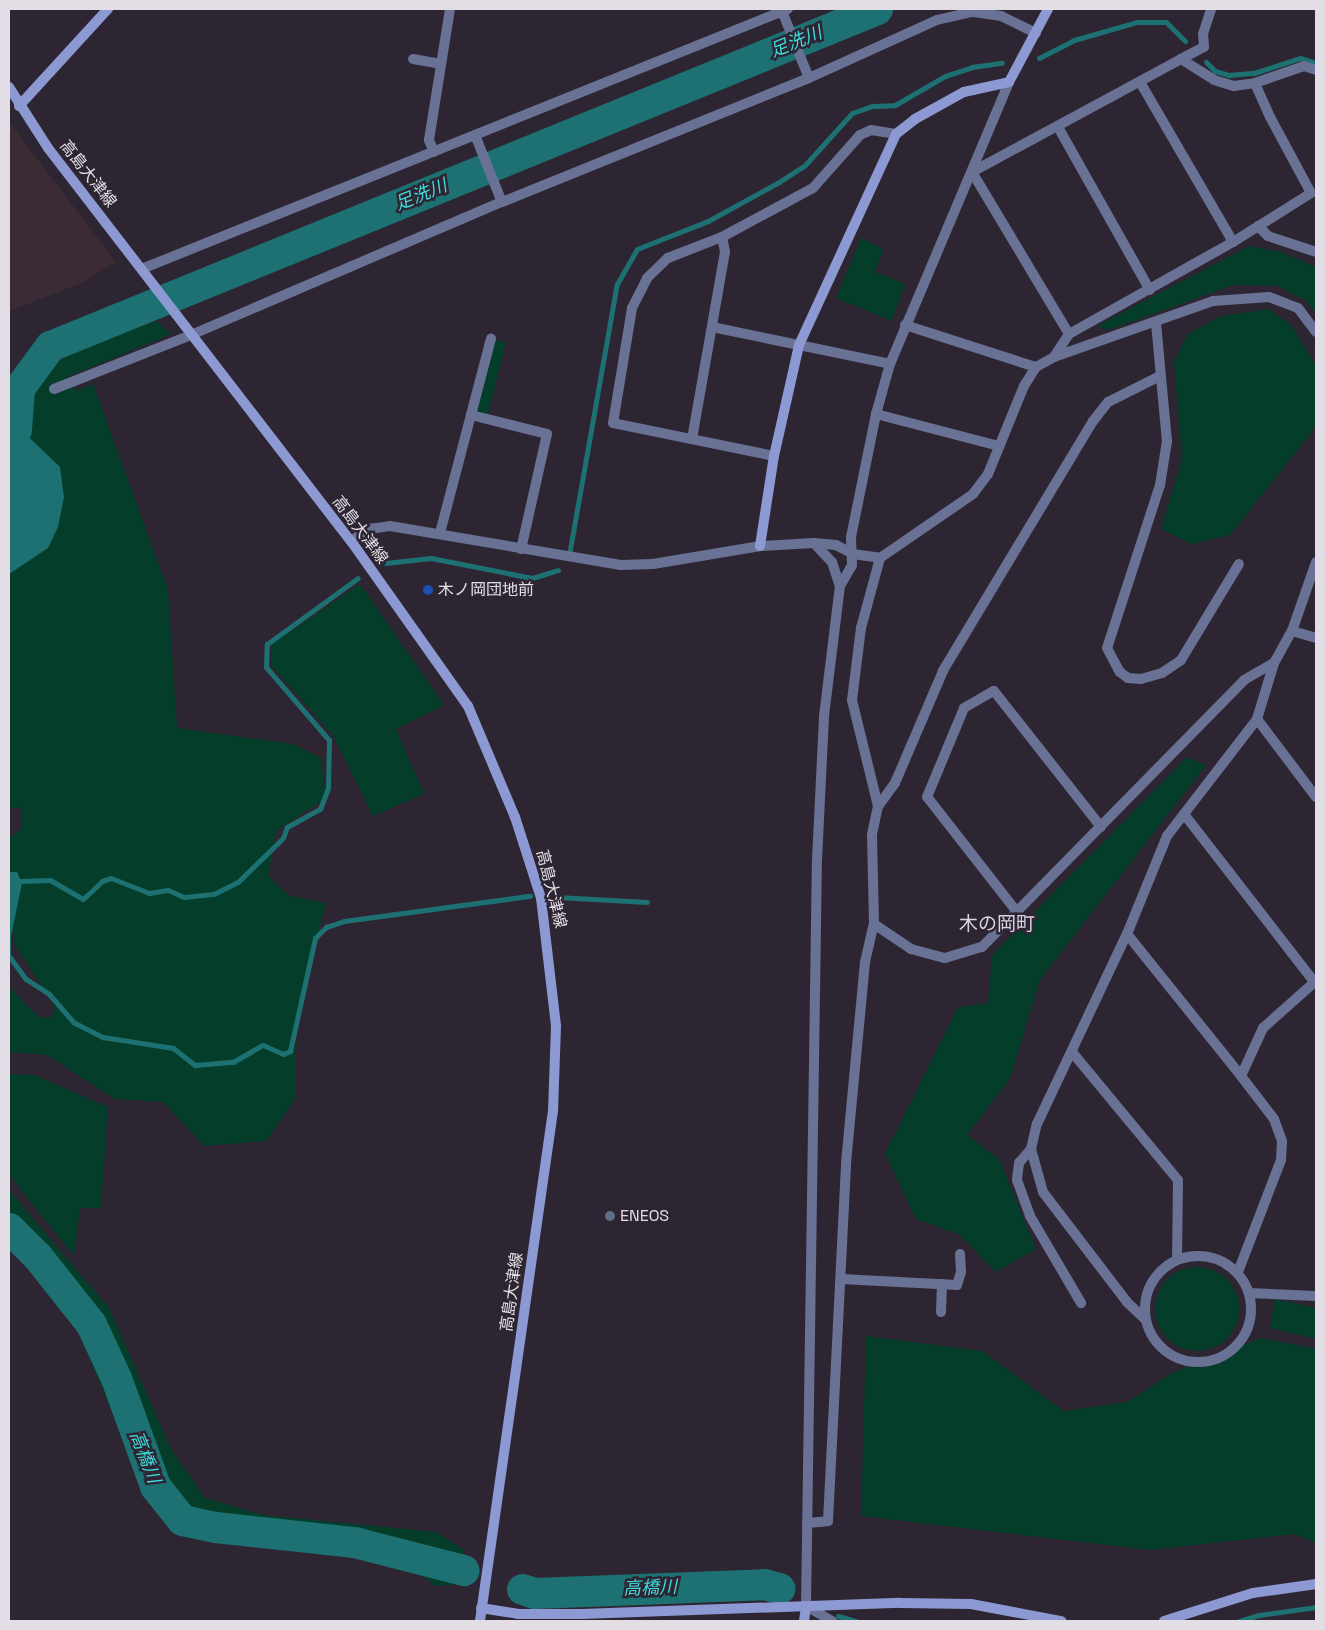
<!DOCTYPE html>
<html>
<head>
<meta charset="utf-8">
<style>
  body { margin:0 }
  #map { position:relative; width:1325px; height:1630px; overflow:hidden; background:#2d2632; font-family:"Space Grotesk","Noto Sans JP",sans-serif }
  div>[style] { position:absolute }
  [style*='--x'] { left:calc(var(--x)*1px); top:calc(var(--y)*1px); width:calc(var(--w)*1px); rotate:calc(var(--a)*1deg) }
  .industrial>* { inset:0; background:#3b2b35 }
  .green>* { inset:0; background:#043e2a }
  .round { border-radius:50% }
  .water>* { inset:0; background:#1d7172 }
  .stream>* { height:5px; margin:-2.5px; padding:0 2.5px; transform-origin:2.5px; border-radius:2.5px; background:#1d7172 }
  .river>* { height:31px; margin:-15.5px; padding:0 15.5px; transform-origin:15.5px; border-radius:15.5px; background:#1d7172 }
  .street>* { height:10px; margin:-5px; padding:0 5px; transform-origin:5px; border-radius:5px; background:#697195 }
  .street>.ring { margin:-5px; padding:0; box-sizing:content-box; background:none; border:10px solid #697195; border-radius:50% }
  .secondary>* { height:10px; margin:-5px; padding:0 5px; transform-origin:5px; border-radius:5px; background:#8d99d3 }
  .dots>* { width:14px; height:14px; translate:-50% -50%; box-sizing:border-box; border:2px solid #2d2632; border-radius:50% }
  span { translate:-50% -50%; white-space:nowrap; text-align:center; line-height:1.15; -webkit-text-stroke:5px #2d2632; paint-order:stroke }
  .street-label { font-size:16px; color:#e3dee6 }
  .poi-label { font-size:16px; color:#e3dee6 }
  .left { translate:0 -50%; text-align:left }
  .water-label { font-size:18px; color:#3edcde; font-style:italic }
  .quarter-label { font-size:19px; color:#dbd2e2 }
  .frame { position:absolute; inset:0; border:10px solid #e3dee6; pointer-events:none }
</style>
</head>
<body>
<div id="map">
  <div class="industrial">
    <div style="clip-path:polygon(9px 122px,116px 262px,82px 283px,9px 311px)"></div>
  </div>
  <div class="green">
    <div style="clip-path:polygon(861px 238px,883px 249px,875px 272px,905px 284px,892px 321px,836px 298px)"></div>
    <div style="clip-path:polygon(1249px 246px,1281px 252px,1316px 267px,1316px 312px,1305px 300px,1278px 286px,1233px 285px,1109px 330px,1097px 326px)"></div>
    <div style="clip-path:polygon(1268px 309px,1292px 326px,1315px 365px,1316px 421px,1312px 432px,1230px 535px,1191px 544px,1161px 529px,1182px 459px,1174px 362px,1188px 334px,1221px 316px)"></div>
    <div style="clip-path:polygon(156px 321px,171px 334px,70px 376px,76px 391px,93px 384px,168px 590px,177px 728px,293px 744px,321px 758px,326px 798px,276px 831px,268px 876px,289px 896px,326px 903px,296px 1019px,296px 1098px,266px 1141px,204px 1146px,163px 1102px,115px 1099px,47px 1055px,9px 1052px,9px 987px,40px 1018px,52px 1017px,54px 1005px,15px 945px,9px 910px,9px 838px,22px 828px,22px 807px,9px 809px,9px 391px,28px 387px,70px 352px)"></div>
    <div style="clip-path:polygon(493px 340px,506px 342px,488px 415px,475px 414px)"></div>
    <div style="clip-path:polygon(360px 584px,444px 705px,396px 729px,424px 794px,373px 816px,332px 734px,271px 665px,272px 644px)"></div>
    <div style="clip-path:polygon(1187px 757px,1206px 765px,1040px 980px,1010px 1079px,967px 1135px,999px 1159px,1036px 1249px,996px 1272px,960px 1235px,916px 1219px,885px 1154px,958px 1007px,988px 1003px,992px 955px)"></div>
    <div style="clip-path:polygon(9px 1074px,34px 1075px,108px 1107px,101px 1208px,80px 1208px,74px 1256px,9px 1175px)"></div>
    <div style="clip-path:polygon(9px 1190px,109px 1308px,171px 1449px,205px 1498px,263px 1515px,436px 1532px,464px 1550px,459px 1584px,435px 1586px,412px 1567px,176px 1526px,139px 1478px,75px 1324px,9px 1247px)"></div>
    <div class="round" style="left:1155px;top:1267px;width:84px;height:84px"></div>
    <div style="clip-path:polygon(1275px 1299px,1316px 1308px,1316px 1339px,1270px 1328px)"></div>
    <div style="clip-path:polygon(866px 1336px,982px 1351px,1064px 1411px,1127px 1402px,1174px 1372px,1261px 1338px,1316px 1349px,1316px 1543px,1295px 1534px,1150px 1550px,861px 1516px)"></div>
  </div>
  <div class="water">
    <div style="clip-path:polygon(9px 418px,60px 467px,64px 497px,58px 527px,48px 548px,9px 574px)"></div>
    <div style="clip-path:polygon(9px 872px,17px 872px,22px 883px,11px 936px,11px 957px,9px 957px)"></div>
  </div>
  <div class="stream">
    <div style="--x:1039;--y:58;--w:39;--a:-27"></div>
    <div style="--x:1074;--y:40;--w:66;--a:-15.9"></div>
    <div style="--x:1137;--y:22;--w:29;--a:0"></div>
    <div style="--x:1166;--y:22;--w:27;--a:45"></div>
    <div style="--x:1206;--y:62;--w:13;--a:45"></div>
    <div style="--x:1215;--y:71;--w:15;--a:16"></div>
    <div style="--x:1229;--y:75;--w:25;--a:-5"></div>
    <div style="--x:1254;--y:73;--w:48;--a:-18.1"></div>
    <div style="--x:1300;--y:58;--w:17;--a:17"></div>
    <div style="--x:569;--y:555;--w:275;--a:-80"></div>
    <div style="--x:617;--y:284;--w:40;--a:-60.3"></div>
    <div style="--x:637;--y:249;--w:76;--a:-21.5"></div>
    <div style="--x:708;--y:221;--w:81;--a:-28.8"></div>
    <div style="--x:779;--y:182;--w:31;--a:-33"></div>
    <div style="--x:805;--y:165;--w:70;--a:-47.9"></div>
    <div style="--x:852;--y:113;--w:21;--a:-19"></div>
    <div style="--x:872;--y:106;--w:23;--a:-2"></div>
    <div style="--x:895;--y:105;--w:58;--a:-30.1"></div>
    <div style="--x:945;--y:76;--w:28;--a:-18"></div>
    <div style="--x:972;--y:67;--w:30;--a:-8"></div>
    <div style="--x:386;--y:563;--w:45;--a:-6.3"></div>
    <div style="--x:431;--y:558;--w:103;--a:11.2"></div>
    <div style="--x:532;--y:578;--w:27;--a:-17"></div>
    <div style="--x:21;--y:881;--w:29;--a:-2"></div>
    <div style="--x:50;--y:880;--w:38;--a:30"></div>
    <div style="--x:83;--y:899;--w:26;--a:-43"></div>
    <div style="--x:102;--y:881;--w:9;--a:-18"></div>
    <div style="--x:111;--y:878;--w:41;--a:21.5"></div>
    <div style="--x:149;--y:893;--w:19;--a:-9"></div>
    <div style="--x:168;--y:890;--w:17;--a:24"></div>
    <div style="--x:184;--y:897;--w:30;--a:-6"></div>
    <div style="--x:214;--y:894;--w:27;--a:-27"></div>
    <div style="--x:238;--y:882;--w:63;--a:-44.4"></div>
    <div style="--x:283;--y:838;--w:12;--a:-70"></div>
    <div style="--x:287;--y:827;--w:38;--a:-29"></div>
    <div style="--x:320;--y:809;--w:22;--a:-69"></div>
    <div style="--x:328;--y:788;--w:48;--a:-88.8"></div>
    <div style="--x:329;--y:740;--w:96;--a:-130.8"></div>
    <div style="--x:266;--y:667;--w:23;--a:-88"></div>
    <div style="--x:267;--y:644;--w:112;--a:-36"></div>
    <div style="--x:557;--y:897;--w:90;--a:3.2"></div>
    <div style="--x:9;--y:956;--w:29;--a:54"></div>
    <div style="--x:26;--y:979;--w:27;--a:33"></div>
    <div style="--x:49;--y:994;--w:37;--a:49"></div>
    <div style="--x:73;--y:1022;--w:34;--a:27"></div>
    <div style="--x:103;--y:1037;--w:71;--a:8.9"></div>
    <div style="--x:173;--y:1048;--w:28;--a:38"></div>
    <div style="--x:195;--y:1065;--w:38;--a:-5"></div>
    <div style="--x:233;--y:1062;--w:34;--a:-30"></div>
    <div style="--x:263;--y:1045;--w:22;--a:24"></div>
    <div style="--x:283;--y:1054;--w:8;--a:-23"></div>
    <div style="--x:290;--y:1051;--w:116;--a:-77.5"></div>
    <div style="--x:315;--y:938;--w:16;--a:-45"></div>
    <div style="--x:326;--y:927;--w:19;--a:-18"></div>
    <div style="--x:344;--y:921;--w:188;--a:-7.7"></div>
    <div style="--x:838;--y:1616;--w:19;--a:16"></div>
    <div style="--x:1239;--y:1621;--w:21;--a:-17"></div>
    <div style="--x:1259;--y:1615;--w:58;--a:-8"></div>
  </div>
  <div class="river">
    <div style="--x:9;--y:439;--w:12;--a:-55"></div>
    <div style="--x:16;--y:429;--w:41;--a:-85.8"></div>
    <div style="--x:19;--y:388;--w:52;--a:-53.6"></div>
    <div style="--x:50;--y:346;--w:893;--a:-22.17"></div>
    <div style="--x:9;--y:1228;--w:41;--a:45"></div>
    <div style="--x:38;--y:1257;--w:85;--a:51.7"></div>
    <div style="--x:91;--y:1324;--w:60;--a:65.2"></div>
    <div style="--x:116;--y:1378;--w:115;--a:70.1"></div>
    <div style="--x:155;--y:1486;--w:43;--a:51.5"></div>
    <div style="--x:182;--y:1520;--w:34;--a:12"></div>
    <div style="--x:215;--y:1527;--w:140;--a:6.2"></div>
    <div style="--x:354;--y:1542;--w:113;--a:14.4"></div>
    <div style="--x:522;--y:1589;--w:13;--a:18"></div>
    <div style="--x:534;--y:1593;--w:230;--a:-2.2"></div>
    <div style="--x:764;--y:1584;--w:16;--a:15"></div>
  </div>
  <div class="street">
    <div style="--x:782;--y:11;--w:72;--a:68.1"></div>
    <div style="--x:413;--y:59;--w:28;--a:10"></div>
    <div style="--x:1181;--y:59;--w:26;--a:-28"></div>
    <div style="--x:1204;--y:47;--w:13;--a:-94"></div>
    <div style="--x:1203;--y:34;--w:26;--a:-72"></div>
    <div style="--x:1140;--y:82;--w:185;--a:59.8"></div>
    <div style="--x:1058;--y:127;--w:187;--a:60.6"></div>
    <div style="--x:475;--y:135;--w:72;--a:68.1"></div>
    <div style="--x:434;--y:152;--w:13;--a:-113"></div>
    <div style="--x:429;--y:140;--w:133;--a:-80.9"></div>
    <div style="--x:1258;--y:226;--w:14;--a:45"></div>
    <div style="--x:1268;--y:236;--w:51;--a:18.4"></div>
    <div style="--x:144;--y:268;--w:694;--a:-21.91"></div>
    <div style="--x:1156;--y:323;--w:119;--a:84.7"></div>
    <div style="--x:1167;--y:441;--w:45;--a:99"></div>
    <div style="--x:1160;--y:485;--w:171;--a:108"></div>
    <div style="--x:1107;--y:648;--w:27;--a:62"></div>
    <div style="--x:1120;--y:672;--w:10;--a:37"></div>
    <div style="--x:1128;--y:678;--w:13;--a:4"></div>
    <div style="--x:1141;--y:679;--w:22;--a:-16"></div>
    <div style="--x:1162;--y:673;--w:23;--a:-34"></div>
    <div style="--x:1181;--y:660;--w:112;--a:-58.9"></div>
    <div style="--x:905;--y:325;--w:138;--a:17.8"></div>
    <div style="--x:712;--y:327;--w:182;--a:11.7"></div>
    <div style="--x:1069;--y:334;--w:189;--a:-120.9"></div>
    <div style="--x:972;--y:172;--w:238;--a:-28.4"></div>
    <div style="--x:1181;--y:59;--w:39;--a:32"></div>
    <div style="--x:1214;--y:80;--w:21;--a:17"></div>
    <div style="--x:1234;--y:86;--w:21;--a:-8"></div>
    <div style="--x:1255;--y:83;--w:52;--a:-19.1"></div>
    <div style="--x:1304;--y:66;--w:13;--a:18"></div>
    <div style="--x:1054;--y:357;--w:169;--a:-19.4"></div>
    <div style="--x:1213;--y:301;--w:56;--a:-4.1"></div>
    <div style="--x:1269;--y:297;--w:31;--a:21"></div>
    <div style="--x:1298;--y:308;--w:30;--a:53"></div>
    <div style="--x:1160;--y:376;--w:58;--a:153.4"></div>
    <div style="--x:1108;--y:402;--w:24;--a:128"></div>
    <div style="--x:1093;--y:421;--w:292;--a:121"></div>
    <div style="--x:943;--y:671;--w:122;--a:113.2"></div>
    <div style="--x:895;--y:783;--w:29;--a:126"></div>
    <div style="--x:878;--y:806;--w:30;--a:102"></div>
    <div style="--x:872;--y:835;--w:89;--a:88.7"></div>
    <div style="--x:874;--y:924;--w:45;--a:34"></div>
    <div style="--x:911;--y:949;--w:35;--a:15"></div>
    <div style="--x:945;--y:958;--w:39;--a:-17"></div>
    <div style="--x:982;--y:947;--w:374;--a:-45.5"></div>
    <div style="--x:1244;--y:680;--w:34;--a:-30"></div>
    <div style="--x:54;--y:389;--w:147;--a:-21.5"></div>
    <div style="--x:191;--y:335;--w:338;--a:-23.2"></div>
    <div style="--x:502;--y:202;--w:331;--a:-22"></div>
    <div style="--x:809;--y:78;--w:141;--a:-24.4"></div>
    <div style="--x:937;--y:20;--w:37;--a:-13"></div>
    <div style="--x:973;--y:12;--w:28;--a:8"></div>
    <div style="--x:1001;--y:16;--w:39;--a:26"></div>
    <div style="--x:876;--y:414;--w:127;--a:14.6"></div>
    <div style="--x:471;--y:415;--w:78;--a:14"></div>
    <div style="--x:547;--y:434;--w:118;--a:102.7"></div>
    <div style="--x:692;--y:439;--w:190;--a:-80"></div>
    <div style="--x:725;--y:252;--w:15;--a:-101"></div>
    <div style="--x:774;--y:456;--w:164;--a:-168.4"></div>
    <div style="--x:613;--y:423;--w:117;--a:-80.6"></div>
    <div style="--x:632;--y:308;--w:34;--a:-63"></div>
    <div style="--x:647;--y:278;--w:29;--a:-44"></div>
    <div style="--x:668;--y:258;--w:58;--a:-21.3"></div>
    <div style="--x:722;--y:237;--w:103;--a:-28.3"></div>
    <div style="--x:813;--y:188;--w:71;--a:-48.4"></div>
    <div style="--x:860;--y:135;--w:12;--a:-24"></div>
    <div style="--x:871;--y:130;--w:25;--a:9"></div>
    <div style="--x:440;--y:533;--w:201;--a:-75.3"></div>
    <div style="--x:351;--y:541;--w:22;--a:-34"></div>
    <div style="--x:369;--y:529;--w:21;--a:-8"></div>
    <div style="--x:390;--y:526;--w:234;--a:9.6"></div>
    <div style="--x:621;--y:565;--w:32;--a:-2"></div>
    <div style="--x:653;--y:564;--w:109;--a:-9.5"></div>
    <div style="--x:760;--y:546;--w:54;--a:-3.2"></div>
    <div style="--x:814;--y:543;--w:22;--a:5"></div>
    <div style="--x:836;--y:545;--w:19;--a:28"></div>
    <div style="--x:853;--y:554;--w:27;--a:8"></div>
    <div style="--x:814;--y:543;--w:26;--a:47"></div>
    <div style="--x:832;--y:562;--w:25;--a:72"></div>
    <div style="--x:1292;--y:631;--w:25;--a:16"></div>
    <div style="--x:1257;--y:719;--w:98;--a:52.9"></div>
    <div style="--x:878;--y:806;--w:109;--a:-103.8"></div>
    <div style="--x:852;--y:700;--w:73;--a:-82.9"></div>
    <div style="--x:861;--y:628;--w:73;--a:-74.8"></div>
    <div style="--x:880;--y:558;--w:113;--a:-34.5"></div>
    <div style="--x:973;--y:494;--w:25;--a:-53"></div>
    <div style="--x:988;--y:474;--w:95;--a:-67.8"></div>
    <div style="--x:1024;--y:386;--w:22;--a:-58"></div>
    <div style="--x:1036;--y:367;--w:21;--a:-29"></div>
    <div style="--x:1054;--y:357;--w:27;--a:-57"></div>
    <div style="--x:1069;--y:334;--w:188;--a:-29.3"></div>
    <div style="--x:1233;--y:242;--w:92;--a:-32.1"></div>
    <div style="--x:1311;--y:193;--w:86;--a:-118.3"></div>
    <div style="--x:1270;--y:117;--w:37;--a:-114"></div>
    <div style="--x:1184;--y:814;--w:214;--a:52.2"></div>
    <div style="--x:1017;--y:912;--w:146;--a:-128"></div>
    <div style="--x:927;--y:797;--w:96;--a:-67.4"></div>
    <div style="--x:964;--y:708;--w:34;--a:-30"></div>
    <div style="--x:994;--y:691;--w:173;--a:51.8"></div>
    <div style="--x:1127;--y:934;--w:182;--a:51.2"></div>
    <div style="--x:1072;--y:1052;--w:166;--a:50.4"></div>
    <div style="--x:1178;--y:1180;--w:79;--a:90.7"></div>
    <div style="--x:1031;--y:1149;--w:18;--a:131"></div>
    <div style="--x:1019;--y:1163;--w:17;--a:97"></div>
    <div style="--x:1017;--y:1180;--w:38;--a:70"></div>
    <div style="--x:1030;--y:1216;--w:101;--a:59.6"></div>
    <div class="ring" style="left:1145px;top:1256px;width:96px;height:96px"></div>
    <div style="--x:1238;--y:1272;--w:120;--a:-69"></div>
    <div style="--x:1281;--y:1160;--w:19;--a:-87"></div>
    <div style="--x:1282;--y:1141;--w:23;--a:-110"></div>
    <div style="--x:1274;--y:1119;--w:54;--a:-127.5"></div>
    <div style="--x:1241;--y:1076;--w:53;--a:-65.4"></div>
    <div style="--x:1263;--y:1028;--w:71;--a:-41.6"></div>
    <div style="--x:841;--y:1279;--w:116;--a:3"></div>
    <div style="--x:957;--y:1285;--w:14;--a:-73"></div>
    <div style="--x:961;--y:1272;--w:18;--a:-93"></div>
    <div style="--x:1250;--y:1293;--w:66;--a:2.6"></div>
    <div style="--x:941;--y:1312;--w:28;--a:-88"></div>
    <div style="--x:1145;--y:1319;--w:25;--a:-137"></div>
    <div style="--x:1127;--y:1302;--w:138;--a:-127.4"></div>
    <div style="--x:1043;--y:1192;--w:45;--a:-105.6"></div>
    <div style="--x:1031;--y:1149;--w:26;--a:-77"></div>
    <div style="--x:1037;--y:1124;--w:210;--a:-64.7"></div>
    <div style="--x:1127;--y:934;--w:106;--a:-67.8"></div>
    <div style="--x:1167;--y:836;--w:148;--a:-52.4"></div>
    <div style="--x:1257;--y:719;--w:59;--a:-73.1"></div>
    <div style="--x:1274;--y:663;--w:37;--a:-61"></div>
    <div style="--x:1292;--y:631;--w:73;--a:-70.8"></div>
    <div style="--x:807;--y:1523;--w:21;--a:-5"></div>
    <div style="--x:828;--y:1521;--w:358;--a:-87.1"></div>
    <div style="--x:846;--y:1163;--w:202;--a:-84.6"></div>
    <div style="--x:865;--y:962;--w:39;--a:-77"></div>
    <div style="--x:832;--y:1621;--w:30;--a:-150"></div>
    <div style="--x:806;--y:1606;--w:746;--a:-89.16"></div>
    <div style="--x:817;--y:860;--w:144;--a:-87.2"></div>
    <div style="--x:824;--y:716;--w:131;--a:-83"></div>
    <div style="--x:840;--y:586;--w:24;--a:-60"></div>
    <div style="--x:852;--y:565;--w:28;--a:-92"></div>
    <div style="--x:851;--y:537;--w:126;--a:-78.5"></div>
    <div style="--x:876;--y:414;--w:52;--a:-74.4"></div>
    <div style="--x:890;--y:364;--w:306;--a:-67.1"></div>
  </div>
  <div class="secondary">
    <div style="--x:9;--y:87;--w:72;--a:57.4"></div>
    <div style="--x:48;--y:148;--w:496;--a:52.4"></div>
    <div style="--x:351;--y:541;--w:202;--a:54.7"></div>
    <div style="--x:468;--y:706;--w:121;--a:67.1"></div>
    <div style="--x:515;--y:817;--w:85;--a:72.2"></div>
    <div style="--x:541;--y:898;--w:129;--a:83.3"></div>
    <div style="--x:556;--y:1026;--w:85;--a:92"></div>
    <div style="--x:553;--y:1111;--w:515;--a:98.15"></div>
    <div style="--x:19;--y:106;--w:132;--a:-47.5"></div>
    <div style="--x:760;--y:546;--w:91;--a:-81.2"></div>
    <div style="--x:774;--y:456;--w:114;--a:-77.3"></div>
    <div style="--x:799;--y:345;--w:232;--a:-65.3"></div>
    <div style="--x:896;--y:134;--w:24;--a:-38"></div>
    <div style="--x:915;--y:119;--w:56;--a:-28.9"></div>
    <div style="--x:964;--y:92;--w:46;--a:-12.5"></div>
    <div style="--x:1009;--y:82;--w:83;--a:-61.9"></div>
    <div style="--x:481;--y:1608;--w:37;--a:9"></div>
    <div style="--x:518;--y:1614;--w:63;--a:0"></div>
    <div style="--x:581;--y:1614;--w:319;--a:-2"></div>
    <div style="--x:900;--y:1603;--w:71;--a:0.8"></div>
    <div style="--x:971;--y:1604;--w:92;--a:10.7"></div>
    <div style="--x:804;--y:1621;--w:15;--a:-82"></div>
    <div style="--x:1164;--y:1621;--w:93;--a:-17.5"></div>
    <div style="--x:1253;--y:1593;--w:64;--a:-8.1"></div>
  </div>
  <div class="dots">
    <div style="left:428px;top:590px;background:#1a4fb4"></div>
    <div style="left:610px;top:1216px;background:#5c6f8a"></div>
  </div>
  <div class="street-label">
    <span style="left:88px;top:174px;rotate:52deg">高島大津線</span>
    <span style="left:360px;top:530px;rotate:53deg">高島大津線</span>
    <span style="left:551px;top:889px;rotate:76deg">高島大津線</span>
    <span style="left:512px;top:1292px;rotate:-82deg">高島大津線</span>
  </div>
  <div class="poi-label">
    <span class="left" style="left:438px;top:590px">木ノ岡団地前</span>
    <span class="left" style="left:620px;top:1216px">ENEOS</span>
  </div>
  <div class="water-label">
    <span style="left:796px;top:42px;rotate:-22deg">足洗川</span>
    <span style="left:421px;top:195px;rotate:-22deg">足洗川</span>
    <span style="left:145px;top:1457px;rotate:69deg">高橋川</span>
    <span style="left:650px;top:1588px;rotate:-2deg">高橋川</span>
  </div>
  <div class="quarter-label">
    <span style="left:997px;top:924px">木の岡町</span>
  </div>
  <div class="frame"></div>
</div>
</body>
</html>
